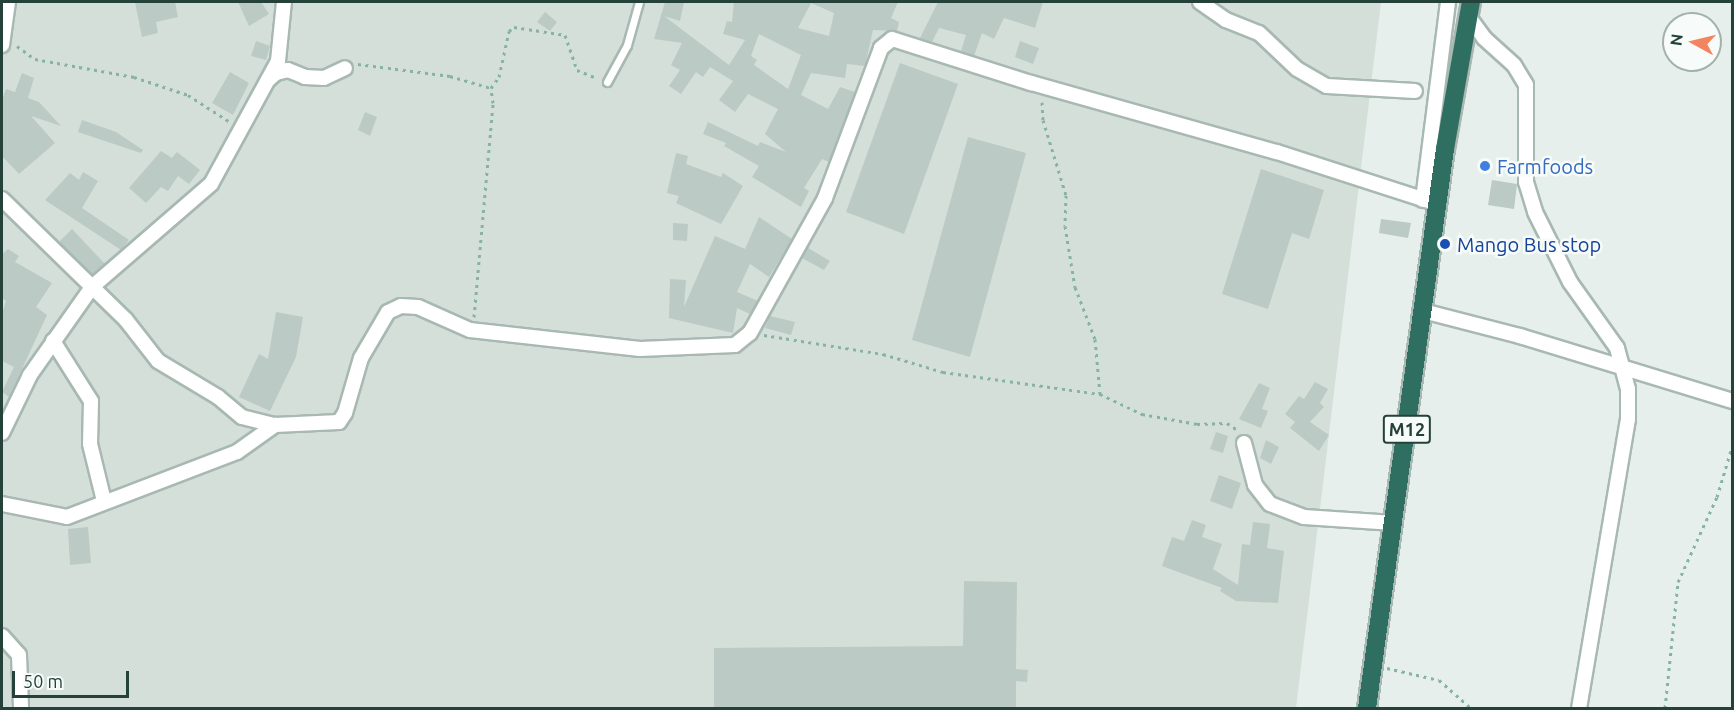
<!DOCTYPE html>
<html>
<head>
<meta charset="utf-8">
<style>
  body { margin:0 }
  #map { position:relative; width:1734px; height:710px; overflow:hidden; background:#e6efeb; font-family:Ubuntu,sans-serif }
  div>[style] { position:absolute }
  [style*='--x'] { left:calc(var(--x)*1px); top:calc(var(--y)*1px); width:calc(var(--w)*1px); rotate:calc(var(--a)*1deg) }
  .built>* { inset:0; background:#d4dfda }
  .building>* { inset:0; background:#bbcac4 }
  .path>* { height:3px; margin-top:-1.5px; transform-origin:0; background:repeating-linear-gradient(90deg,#86b3a5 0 3px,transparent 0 7.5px) }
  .roads { filter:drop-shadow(2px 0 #a8b8b2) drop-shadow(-2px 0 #a8b8b2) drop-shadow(0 2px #a8b8b2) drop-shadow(0 -2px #a8b8b2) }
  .lane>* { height:7px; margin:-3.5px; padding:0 3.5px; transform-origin:3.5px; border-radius:3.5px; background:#fff }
  .street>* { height:14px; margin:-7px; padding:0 7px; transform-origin:7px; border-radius:7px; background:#fff }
  .highway>* { height:18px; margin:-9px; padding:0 9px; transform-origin:9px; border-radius:9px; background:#2f6f62 }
  .dots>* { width:16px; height:16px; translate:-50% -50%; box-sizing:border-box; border:3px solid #f7fbf9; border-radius:50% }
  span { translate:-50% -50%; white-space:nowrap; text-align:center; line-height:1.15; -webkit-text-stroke:5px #f7fbf9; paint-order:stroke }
  .shield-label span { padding:2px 4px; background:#f7fbf9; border:2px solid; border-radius:4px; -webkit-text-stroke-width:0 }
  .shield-label { font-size:18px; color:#24423a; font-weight:700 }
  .shop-label { font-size:20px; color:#366cbe }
  .left { translate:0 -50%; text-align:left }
  .transit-label { font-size:20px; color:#164399 }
  .frame { position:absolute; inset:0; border:3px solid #24423a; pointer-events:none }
  .north { position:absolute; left:1662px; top:12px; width:60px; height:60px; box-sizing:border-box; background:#f7fbf9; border:2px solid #a3b1ad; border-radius:50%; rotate:278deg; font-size:16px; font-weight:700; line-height:24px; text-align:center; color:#24423a }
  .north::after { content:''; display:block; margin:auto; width:21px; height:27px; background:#f4845f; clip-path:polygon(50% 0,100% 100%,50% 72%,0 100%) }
  .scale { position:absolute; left:12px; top:671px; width:117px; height:27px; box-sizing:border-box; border:3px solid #24423a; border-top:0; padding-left:8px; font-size:18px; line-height:21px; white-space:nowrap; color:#24423a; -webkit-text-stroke:4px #f7fbf9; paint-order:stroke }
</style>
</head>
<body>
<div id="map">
  <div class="built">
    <div style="clip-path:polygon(2px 2px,1381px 2px,1296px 708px,2px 708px)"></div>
  </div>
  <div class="building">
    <div style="clip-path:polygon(135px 2px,175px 2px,178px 17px,156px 22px,158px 33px,142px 37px)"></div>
    <div style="clip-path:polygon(238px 2px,261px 2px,269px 14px,249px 26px)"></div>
    <div style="clip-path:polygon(evenodd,665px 2px,684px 2px,680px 21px,664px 16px,729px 65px,745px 40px,723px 34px,727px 21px,732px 22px,734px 2px,898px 2px,891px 18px,899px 22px,897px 31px,873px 30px,865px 66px,847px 64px,845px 78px,811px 73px,801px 95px,828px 109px,840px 87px,855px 92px,829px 162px,822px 159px,804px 188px,809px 191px,801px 207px,752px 177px,759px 166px,724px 146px,726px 143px,703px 134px,708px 122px,758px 146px,760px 142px,786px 152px,765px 134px,778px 109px,748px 94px,735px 112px,719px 100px,733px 81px,710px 67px,703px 77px,696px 72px,681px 94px,669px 86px,680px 70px,671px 65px,682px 43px,654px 39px,665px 2px,811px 3px,834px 13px,829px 36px,798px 28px,811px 3px,665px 2px,759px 34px,801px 55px,788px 89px,754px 65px,757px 60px,751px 56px,759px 34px)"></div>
    <div style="clip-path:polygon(938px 2px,1043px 2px,1035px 28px,1004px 18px,994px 39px,982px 33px,974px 56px,961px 51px,966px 35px,939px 28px,932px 42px,920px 38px)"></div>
    <div style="clip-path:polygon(545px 12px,557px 22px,550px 31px,537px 22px)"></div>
    <div style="clip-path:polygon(256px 41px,270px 46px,266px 60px,251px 56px)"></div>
    <div style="clip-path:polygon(1020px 41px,1039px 48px,1033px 64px,1015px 57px)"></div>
    <div style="clip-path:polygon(900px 63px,958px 84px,904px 234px,846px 212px)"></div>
    <div style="clip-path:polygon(230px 72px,249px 83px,233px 115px,212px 103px)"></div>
    <div style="clip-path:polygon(22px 73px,34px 78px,28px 98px,39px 102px,61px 126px,31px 116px,55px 143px,19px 174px,2px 156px,2px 100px,6px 89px,15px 92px)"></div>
    <div style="clip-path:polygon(365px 112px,377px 117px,370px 136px,358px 130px)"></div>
    <div style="clip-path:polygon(82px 120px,116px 132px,143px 150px,141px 153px,78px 132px)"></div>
    <div style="clip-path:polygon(968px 137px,1026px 153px,970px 357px,912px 340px)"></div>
    <div style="clip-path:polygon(161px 151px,172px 158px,177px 152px,200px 170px,189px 184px,178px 176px,168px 191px,161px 187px,146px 203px,129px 188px)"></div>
    <div style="clip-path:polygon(676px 153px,688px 156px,686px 164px,721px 177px,723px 173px,743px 186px,721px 224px,676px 203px,679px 196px,667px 193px)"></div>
    <div style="clip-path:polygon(1261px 169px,1324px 190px,1309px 239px,1292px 233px,1268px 309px,1222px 294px)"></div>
    <div style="clip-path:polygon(83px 172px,98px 181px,82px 208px,129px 240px,121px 250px,45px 200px,70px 173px,79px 180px)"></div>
    <div style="clip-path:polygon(1492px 180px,1517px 184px,1514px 209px,1488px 205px)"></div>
    <div style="clip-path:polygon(759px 217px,792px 239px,769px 277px,750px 264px,737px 292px,758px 301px,750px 314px,737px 308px,733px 333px,669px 318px,670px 279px,686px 280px,684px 307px,715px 236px,745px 249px)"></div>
    <div style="clip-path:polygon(1381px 219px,1411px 223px,1408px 238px,1379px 233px)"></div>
    <div style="clip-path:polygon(673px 223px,688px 224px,687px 241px,673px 240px)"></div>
    <div style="clip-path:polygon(72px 229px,105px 264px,92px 275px,59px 242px)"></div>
    <div style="clip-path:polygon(808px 248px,830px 261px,824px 270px,802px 258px)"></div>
    <div style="clip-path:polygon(8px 249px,19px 256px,15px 262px,52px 283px,36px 307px,47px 315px,9px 397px,2px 392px,14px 367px,2px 361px,2px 314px,6px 301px,2px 298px,2px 254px)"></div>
    <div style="clip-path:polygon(276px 312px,303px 317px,296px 357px,270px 411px,239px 397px,259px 354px,268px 359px)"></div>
    <div style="clip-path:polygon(770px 316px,795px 322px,791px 335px,765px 328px)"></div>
    <div style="clip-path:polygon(1315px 382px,1328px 389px,1320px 403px,1324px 407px,1310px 422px,1329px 435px,1319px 451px,1290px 428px,1295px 422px,1285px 414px,1299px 396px,1304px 399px)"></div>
    <div style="clip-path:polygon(1259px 383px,1270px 388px,1262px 409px,1268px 411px,1261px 428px,1239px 419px)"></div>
    <div style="clip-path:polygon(1216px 432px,1228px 436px,1223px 453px,1210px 449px)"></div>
    <div style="clip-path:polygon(1266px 440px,1279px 447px,1271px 464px,1260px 458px)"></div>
    <div style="clip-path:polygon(1219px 475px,1241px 483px,1232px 509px,1210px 501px)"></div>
    <div style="clip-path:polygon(1192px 520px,1206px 525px,1202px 537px,1222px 544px,1213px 569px,1238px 585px,1242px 544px,1250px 545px,1253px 522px,1270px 524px,1267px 548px,1284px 551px,1278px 603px,1236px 601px,1220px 591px,1222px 588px,1162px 566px,1172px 537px,1184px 541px)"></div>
    <div style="clip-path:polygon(88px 527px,91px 563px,70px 565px,68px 529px)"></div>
    <div style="clip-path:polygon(964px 581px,1017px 582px,1016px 669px,1028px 670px,1027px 682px,1016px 681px,1016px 708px,714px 708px,714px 648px,963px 646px)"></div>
  </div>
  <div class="path">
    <div style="--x:17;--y:46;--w:22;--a:36"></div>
    <div style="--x:35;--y:59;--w:101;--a:10.3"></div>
    <div style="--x:134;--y:77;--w:57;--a:18.4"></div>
    <div style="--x:188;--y:95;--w:50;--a:32.7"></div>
    <div style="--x:358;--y:64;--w:93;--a:7.4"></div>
    <div style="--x:450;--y:76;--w:43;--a:16.3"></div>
    <div style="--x:491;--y:88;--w:14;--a:-54"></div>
    <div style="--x:499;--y:77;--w:47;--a:-77.7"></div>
    <div style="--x:509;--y:31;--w:6;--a:-39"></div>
    <div style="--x:514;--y:27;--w:52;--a:8.9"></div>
    <div style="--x:565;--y:35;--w:37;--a:71"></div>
    <div style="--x:577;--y:70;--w:22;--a:22"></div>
    <div style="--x:1042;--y:102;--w:18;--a:87"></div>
    <div style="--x:1043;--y:120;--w:78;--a:73"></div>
    <div style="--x:1066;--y:195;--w:31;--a:92"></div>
    <div style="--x:1065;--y:226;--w:62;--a:80.7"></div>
    <div style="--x:1075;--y:287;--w:56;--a:69"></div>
    <div style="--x:1095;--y:339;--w:55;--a:84.8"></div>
    <div style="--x:474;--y:317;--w:215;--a:-84.9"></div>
    <div style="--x:493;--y:103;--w:15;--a:-98"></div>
    <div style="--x:764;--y:335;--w:121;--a:9.1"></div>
    <div style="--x:883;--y:354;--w:63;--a:16.7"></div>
    <div style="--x:943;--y:372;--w:159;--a:8"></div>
    <div style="--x:1100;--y:394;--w:47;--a:25.5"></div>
    <div style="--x:1142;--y:414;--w:56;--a:10.3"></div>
    <div style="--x:1197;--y:424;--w:30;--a:-2"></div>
    <div style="--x:1227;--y:423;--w:14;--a:34"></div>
    <div style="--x:1387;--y:668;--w:53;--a:13"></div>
    <div style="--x:1439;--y:680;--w:43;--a:41.2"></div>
    <div style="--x:1665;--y:708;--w:127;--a:-84.1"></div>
    <div style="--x:1678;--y:582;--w:94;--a:-65.4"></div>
    <div style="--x:1717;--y:497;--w:52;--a:-73.3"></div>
  </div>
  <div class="roads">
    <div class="lane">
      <div style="--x:607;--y:82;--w:42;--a:-61.6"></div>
      <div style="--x:627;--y:45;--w:45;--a:-74.4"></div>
    </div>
    <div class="street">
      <div style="--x:1200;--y:2;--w:32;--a:35"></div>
      <div style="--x:1226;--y:20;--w:35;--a:22"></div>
      <div style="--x:1259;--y:33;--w:52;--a:43.5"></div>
      <div style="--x:1297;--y:69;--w:34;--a:30"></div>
      <div style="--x:1327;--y:86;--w:88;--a:3.3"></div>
      <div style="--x:1469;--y:17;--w:26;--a:54"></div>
      <div style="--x:1484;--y:38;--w:40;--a:42"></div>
      <div style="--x:1514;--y:65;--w:23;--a:59"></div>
      <div style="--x:1526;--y:85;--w:97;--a:90"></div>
      <div style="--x:1526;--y:182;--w:31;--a:73"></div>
      <div style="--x:1535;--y:212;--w:78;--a:63.4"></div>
      <div style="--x:1570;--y:282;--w:81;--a:54.5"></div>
      <div style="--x:1617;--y:348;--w:42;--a:75"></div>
      <div style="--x:1628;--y:389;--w:30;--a:90"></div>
      <div style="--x:1628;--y:419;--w:293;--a:99.6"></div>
      <div style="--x:2;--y:45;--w:43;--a:-82.1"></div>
      <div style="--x:268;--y:80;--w:11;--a:-41"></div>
      <div style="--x:276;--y:73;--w:12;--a:-14"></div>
      <div style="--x:288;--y:70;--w:18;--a:22"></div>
      <div style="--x:305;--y:77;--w:19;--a:3"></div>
      <div style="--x:324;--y:78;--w:23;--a:-25"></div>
      <div style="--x:2;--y:199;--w:173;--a:44.3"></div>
      <div style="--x:126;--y:320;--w:52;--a:52"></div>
      <div style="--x:158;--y:361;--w:70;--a:31"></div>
      <div style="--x:218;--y:397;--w:31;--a:40"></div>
      <div style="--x:242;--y:417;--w:34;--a:14"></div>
      <div style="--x:275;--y:425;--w:64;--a:-2.7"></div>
      <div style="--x:339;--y:422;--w:11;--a:-56"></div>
      <div style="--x:345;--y:413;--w:57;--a:-73.8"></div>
      <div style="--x:361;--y:358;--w:53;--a:-59.6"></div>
      <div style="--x:388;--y:312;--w:14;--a:-25"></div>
      <div style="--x:401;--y:306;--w:17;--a:3"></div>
      <div style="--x:418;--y:307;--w:57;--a:23.9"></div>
      <div style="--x:470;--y:330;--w:171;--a:6.4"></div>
      <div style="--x:640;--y:349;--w:95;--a:-2.4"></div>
      <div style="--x:735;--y:345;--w:19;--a:-39"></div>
      <div style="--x:750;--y:333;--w:154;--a:-60.9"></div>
      <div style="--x:825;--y:198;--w:160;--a:-69.5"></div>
      <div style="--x:881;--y:48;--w:14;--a:-39"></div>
      <div style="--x:892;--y:39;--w:146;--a:17.6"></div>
      <div style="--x:1031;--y:83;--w:255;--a:15.7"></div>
      <div style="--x:1277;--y:152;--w:169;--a:17.9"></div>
      <div style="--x:1423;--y:200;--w:200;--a:-82.8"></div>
      <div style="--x:1423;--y:311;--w:100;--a:14.5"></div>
      <div style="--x:1520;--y:336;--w:222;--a:17"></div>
      <div style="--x:53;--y:341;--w:71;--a:57.7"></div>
      <div style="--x:91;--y:401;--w:43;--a:91.3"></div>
      <div style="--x:90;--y:444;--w:59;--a:76.2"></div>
      <div style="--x:2;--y:433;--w:64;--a:-64.2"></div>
      <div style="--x:30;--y:375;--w:108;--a:-54.8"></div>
      <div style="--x:92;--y:287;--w:157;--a:-40.9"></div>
      <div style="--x:211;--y:184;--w:140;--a:-61.4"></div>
      <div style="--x:278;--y:61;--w:59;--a:-84.2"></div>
      <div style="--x:1244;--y:443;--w:43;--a:75.3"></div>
      <div style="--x:1255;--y:485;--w:24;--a:52"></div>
      <div style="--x:1270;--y:504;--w:36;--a:21"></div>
      <div style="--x:1304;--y:517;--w:90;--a:3.8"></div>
      <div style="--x:2;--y:504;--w:66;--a:11.3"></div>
      <div style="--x:67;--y:517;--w:182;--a:-20.9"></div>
      <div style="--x:237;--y:452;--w:47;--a:-35.4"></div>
      <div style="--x:2;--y:636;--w:25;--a:48"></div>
      <div style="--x:19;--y:655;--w:53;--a:87.8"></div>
    </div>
    <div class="highway">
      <div style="--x:1367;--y:708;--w:564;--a:-82.06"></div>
      <div style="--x:1445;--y:149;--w:149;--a:-80"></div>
    </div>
  </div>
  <div class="dots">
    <div style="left:1485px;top:166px;background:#3f7fe0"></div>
    <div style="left:1445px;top:244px;background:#1a4fb4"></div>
  </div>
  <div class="shield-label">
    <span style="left:1407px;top:429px">M12</span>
  </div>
  <div class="shop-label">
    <span class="left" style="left:1497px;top:166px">Farmfoods</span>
  </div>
  <div class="transit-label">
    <span class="left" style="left:1457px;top:244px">Mango Bus stop</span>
  </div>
  <div class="frame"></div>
  <div class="north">N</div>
  <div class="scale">50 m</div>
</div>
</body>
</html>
